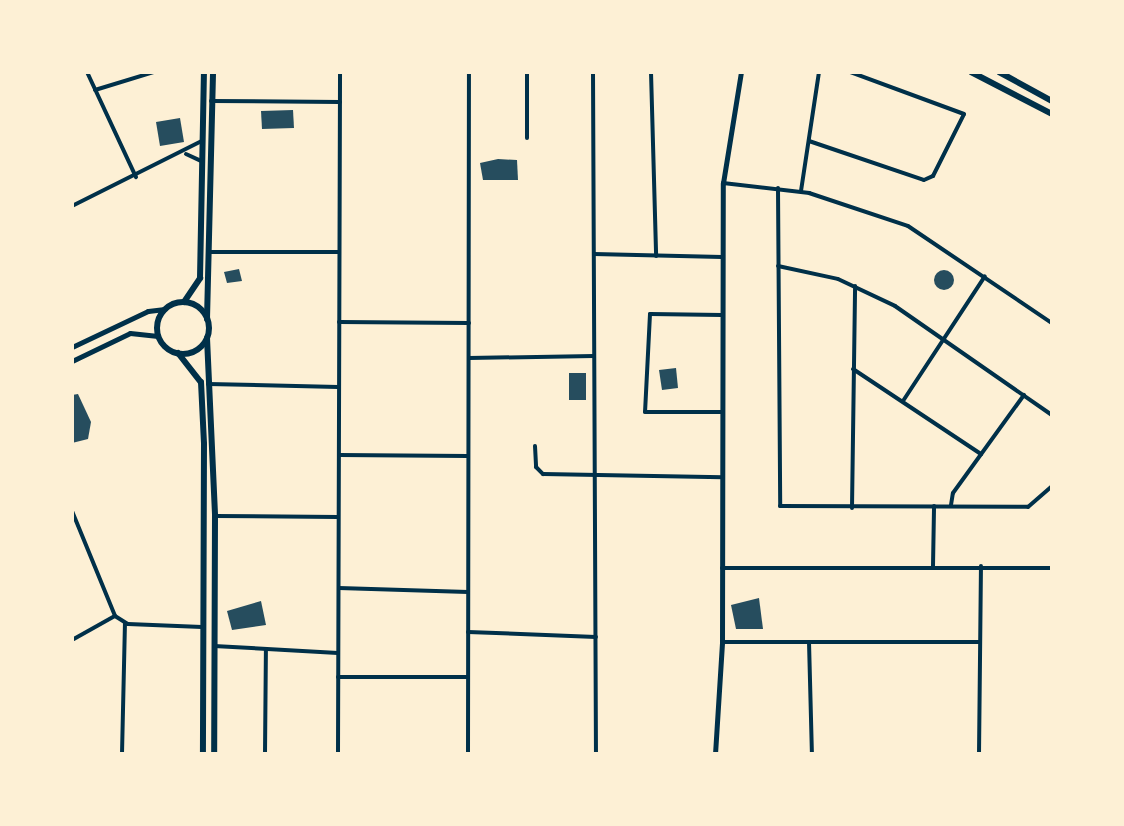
<!DOCTYPE html>
<html>
<head>
<meta charset="utf-8">
<style>
  body { margin:0 }
  #map { position:relative; width:1124px; height:826px; overflow:hidden; background:#fdf0d5; font-family:Montserrat,sans-serif }
  div>[style] { position:absolute }
  [style*='--x'] { left:calc(var(--x)*1px); top:calc(var(--y)*1px); width:calc(var(--w)*1px); rotate:calc(var(--a)*1deg) }
  .building>* { inset:0; background:#264d5e }
  .round { border-radius:50% }
  .minor>* { height:4px; margin:-2px; padding:0 2px; transform-origin:2px; border-radius:2px; background:#003049 }
  .tertiary>* { height:5px; margin:-2.5px; padding:0 2.5px; transform-origin:2.5px; border-radius:2.5px; background:#003049 }
  .secondary>* { height:6px; margin:-3px; padding:0 3px; transform-origin:3px; border-radius:3px; background:#003049 }
  .secondary>.ring { margin:-3px; padding:0; box-sizing:content-box; background:none; border:6px solid #003049; border-radius:50% }
  span { translate:-50% -50%; white-space:nowrap; text-align:center; line-height:1.15; -webkit-text-stroke:6px #fdf0d5; paint-order:stroke }
  .frame { position:absolute; inset:0; border:74px solid #fdf0d5; pointer-events:none }
</style>
</head>
<body>
<div id="map">
  <div class="building">
    <div style="clip-path:polygon(293px 110px,294px 128px,262px 129px,261px 111px)"></div>
    <div style="clip-path:polygon(180px 118px,184px 142px,160px 146px,156px 122px)"></div>
    <div style="clip-path:polygon(498px 159px,517px 160px,518px 180px,483px 180px,480px 163px)"></div>
    <div style="clip-path:polygon(239px 269px,242px 281px,227px 283px,224px 272px)"></div>
    <div class="round" style="left:934px;top:270px;width:20px;height:20px"></div>
    <div style="clip-path:polygon(676px 368px,678px 388px,662px 390px,659px 370px)"></div>
    <div style="clip-path:polygon(569px 373px,586px 373px,586px 400px,569px 400px)"></div>
    <div style="clip-path:polygon(78px 394px,91px 422px,88px 439px,72px 443px,72px 395px)"></div>
    <div style="clip-path:polygon(759px 598px,763px 629px,736px 629px,731px 605px)"></div>
    <div style="clip-path:polygon(261px 601px,266px 625px,232px 630px,227px 611px)"></div>
  </div>
  <div class="minor">
    <div style="--x:87;--y:72;--w:116;--a:65"></div>
    <div style="--x:593;--y:72;--w:682;--a:89.75"></div>
    <div style="--x:651;--y:72;--w:184;--a:88.4"></div>
    <div style="--x:95;--y:90;--w:62;--a:-17"></div>
    <div style="--x:211;--y:101;--w:129;--a:0.4"></div>
    <div style="--x:527;--y:138;--w:66;--a:-90"></div>
    <div style="--x:809;--y:141;--w:121;--a:18.7"></div>
    <div style="--x:924;--y:180;--w:10;--a:-24"></div>
    <div style="--x:933;--y:176;--w:69;--a:-63.4"></div>
    <div style="--x:964;--y:114;--w:121;--a:-159.8"></div>
    <div style="--x:186;--y:154;--w:17;--a:25"></div>
    <div style="--x:723;--y:183;--w:87;--a:6.6"></div>
    <div style="--x:809;--y:193;--w:104;--a:18.4"></div>
    <div style="--x:908;--y:226;--w:174;--a:34"></div>
    <div style="--x:778;--y:188;--w:318;--a:89.6"></div>
    <div style="--x:780;--y:506;--w:248;--a:0.2"></div>
    <div style="--x:1028;--y:507;--w:32;--a:-41"></div>
    <div style="--x:801;--y:191;--w:120;--a:-81.4"></div>
    <div style="--x:72;--y:206;--w:145;--a:-26.6"></div>
    <div style="--x:209;--y:252;--w:129;--a:0"></div>
    <div style="--x:594;--y:254;--w:128;--a:1.3"></div>
    <div style="--x:778;--y:266;--w:61;--a:12.2"></div>
    <div style="--x:838;--y:279;--w:63;--a:25.3"></div>
    <div style="--x:895;--y:306;--w:191;--a:34.8"></div>
    <div style="--x:722;--y:315;--w:72;--a:-179.2"></div>
    <div style="--x:650;--y:314;--w:98;--a:92.9"></div>
    <div style="--x:645;--y:412;--w:78;--a:0"></div>
    <div style="--x:339;--y:322;--w:130;--a:0.4"></div>
    <div style="--x:469;--y:358;--w:125;--a:-0.9"></div>
    <div style="--x:853;--y:369;--w:154;--a:33.6"></div>
    <div style="--x:208;--y:384;--w:130;--a:1.3"></div>
    <div style="--x:903;--y:401;--w:149;--a:-56.7"></div>
    <div style="--x:535;--y:446;--w:21;--a:87"></div>
    <div style="--x:536;--y:467;--w:10;--a:45"></div>
    <div style="--x:543;--y:474;--w:180;--a:1"></div>
    <div style="--x:339;--y:455;--w:129;--a:0.4"></div>
    <div style="--x:951;--y:505;--w:12;--a:-81"></div>
    <div style="--x:953;--y:493;--w:121;--a:-54.1"></div>
    <div style="--x:852;--y:508;--w:222;--a:-89.2"></div>
    <div style="--x:72;--y:511;--w:113;--a:67.7"></div>
    <div style="--x:215;--y:516;--w:123;--a:0.5"></div>
    <div style="--x:933;--y:566;--w:60;--a:-89"></div>
    <div style="--x:722;--y:568;--w:330;--a:0"></div>
    <div style="--x:339;--y:588;--w:129;--a:1.8"></div>
    <div style="--x:115;--y:616;--w:15;--a:32"></div>
    <div style="--x:128;--y:624;--w:74;--a:2.3"></div>
    <div style="--x:468;--y:632;--w:128;--a:2.2"></div>
    <div style="--x:72;--y:640;--w:49;--a:-29.2"></div>
    <div style="--x:722;--y:642;--w:258;--a:0"></div>
    <div style="--x:809;--y:642;--w:112;--a:88.5"></div>
    <div style="--x:214;--y:646;--w:124;--a:3.2"></div>
    <div style="--x:338;--y:677;--w:129;--a:0"></div>
    <div style="--x:122;--y:754;--w:131;--a:-88.7"></div>
    <div style="--x:265;--y:754;--w:105;--a:-89.5"></div>
    <div style="--x:338;--y:754;--w:682;--a:-89.83"></div>
    <div style="--x:468;--y:754;--w:682;--a:-89.92"></div>
    <div style="--x:979;--y:754;--w:188;--a:-89.4"></div>
  </div>
  <div class="tertiary">
    <div style="--x:72;--y:347;--w:84;--a:-25.3"></div>
    <div style="--x:148;--y:311;--w:17;--a:-7"></div>
    <div style="--x:72;--y:361;--w:64;--a:-25.8"></div>
    <div style="--x:130;--y:333;--w:28;--a:6"></div>
    <div style="--x:715;--y:754;--w:112;--a:-86.4"></div>
    <div style="--x:722;--y:642;--w:459;--a:-89.9"></div>
    <div style="--x:723;--y:183;--w:112;--a:-80.8"></div>
  </div>
  <div class="secondary">
    <div style="--x:971;--y:72;--w:91;--a:27.4"></div>
    <div style="--x:999;--y:72;--w:60;--a:28.7"></div>
    <div style="--x:184;--y:302;--w:29;--a:-56"></div>
    <div style="--x:200;--y:278;--w:206;--a:-88.9"></div>
    <div class="ring" style="left:157px;top:302px;width:46px;height:46px"></div>
    <div style="--x:207;--y:319;--w:247;--a:-88.6"></div>
    <div style="--x:207;--y:338;--w:178;--a:87.4"></div>
    <div style="--x:215;--y:516;--w:238;--a:90.2"></div>
    <div style="--x:178;--y:353;--w:37;--a:52"></div>
    <div style="--x:201;--y:382;--w:62;--a:87.2"></div>
    <div style="--x:204;--y:444;--w:310;--a:90.2"></div>
  </div>
  <div class="frame"></div>
</div>
</body>
</html>
